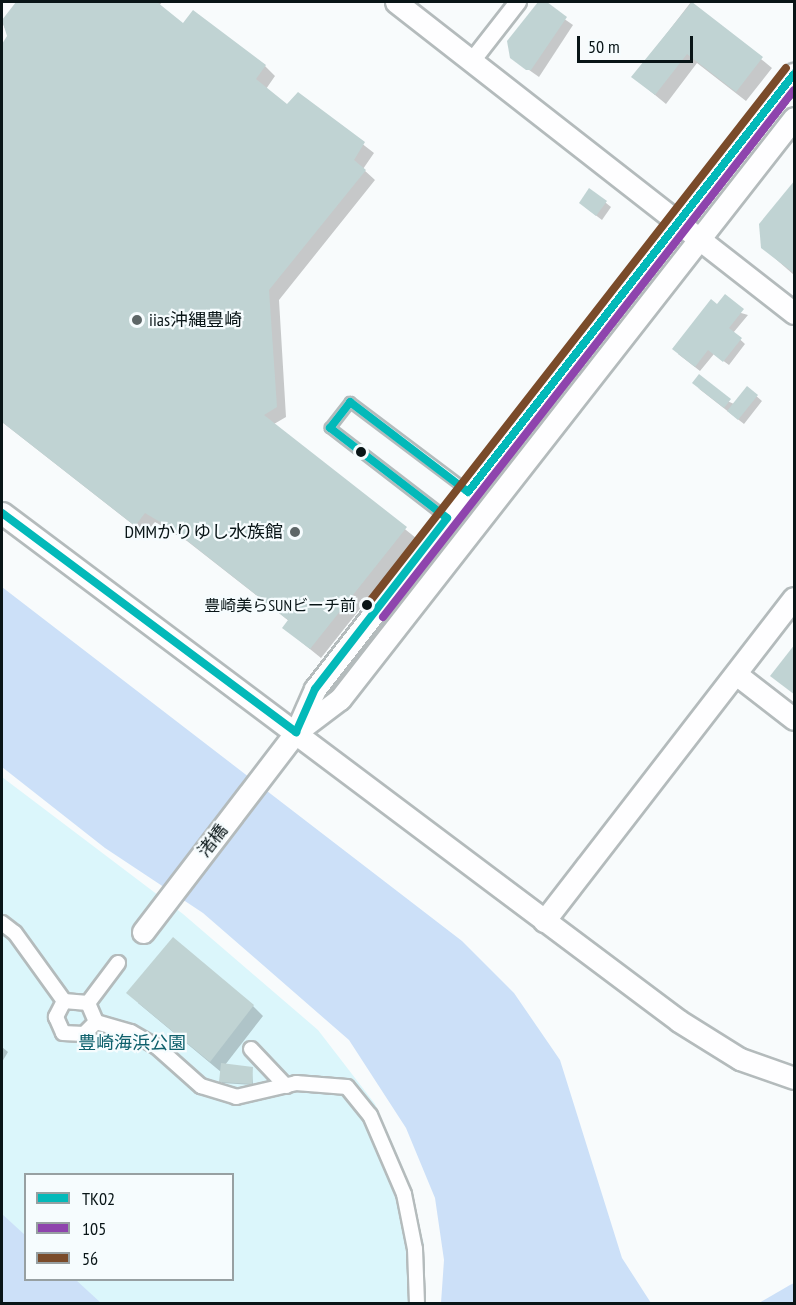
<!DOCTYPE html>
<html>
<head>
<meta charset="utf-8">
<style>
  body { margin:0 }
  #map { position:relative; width:796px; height:1305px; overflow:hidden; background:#f8fbfc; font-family:"PT Sans Narrow","Noto Sans JP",sans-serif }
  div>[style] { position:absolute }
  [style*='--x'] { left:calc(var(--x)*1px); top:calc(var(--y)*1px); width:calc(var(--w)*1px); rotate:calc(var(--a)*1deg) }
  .green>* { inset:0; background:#dbf6fb }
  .water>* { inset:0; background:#cce0f8 }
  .shadow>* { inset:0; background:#0003 }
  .building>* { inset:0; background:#c0d3d3 }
  .roads { filter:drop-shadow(2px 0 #b4bbbc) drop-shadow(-2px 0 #b4bbbc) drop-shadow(0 2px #b4bbbc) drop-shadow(0 -2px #b4bbbc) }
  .service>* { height:8px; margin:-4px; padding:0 4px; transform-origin:4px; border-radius:4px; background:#fefeff }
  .pedestrian>* { height:14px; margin:-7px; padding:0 7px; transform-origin:7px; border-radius:7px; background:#fefeff }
  .minor>* { height:16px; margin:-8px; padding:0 8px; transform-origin:8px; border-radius:8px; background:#fefeff }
  .tertiary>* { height:21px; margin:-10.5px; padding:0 10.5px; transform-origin:10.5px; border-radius:10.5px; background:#fefeff }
  .bus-1>* { height:8px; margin:-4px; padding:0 4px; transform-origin:4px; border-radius:4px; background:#03b9b9 }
  .bus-2>* { height:8px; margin:-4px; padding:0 4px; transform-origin:4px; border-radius:4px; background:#8e44ad }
  .bus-3>* { height:8px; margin:-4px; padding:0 4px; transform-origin:4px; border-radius:4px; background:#7a4b2a }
  .dots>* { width:16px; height:16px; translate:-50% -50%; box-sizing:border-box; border:3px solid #f6fcfe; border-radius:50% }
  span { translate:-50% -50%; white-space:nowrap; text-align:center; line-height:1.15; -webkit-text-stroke:4.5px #f6fcfe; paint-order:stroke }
  .bus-label { font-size:16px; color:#091517 }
  .right { translate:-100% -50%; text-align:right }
  .poi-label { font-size:18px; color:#091517 }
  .left { translate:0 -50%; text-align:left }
  .street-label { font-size:18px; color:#091517 }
  .park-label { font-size:18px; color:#0e606c }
  .frame { position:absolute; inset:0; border:3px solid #091517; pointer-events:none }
  .legend { position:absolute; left:24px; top:1173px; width:210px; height:108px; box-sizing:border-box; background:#f6fcfe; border:2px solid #97a0a2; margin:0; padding:8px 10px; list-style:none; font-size:18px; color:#091517 }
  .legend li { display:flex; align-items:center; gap:12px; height:30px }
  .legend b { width:30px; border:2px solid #97a0a2 }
  .scale { position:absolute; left:577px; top:36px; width:116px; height:27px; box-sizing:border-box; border:3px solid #091517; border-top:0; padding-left:8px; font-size:18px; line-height:21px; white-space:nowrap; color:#091517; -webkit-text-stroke:4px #f6fcfe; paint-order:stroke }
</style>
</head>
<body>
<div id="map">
  <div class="green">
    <div style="clip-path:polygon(evenodd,2px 777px,183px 914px,318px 1030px,375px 1104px,404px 1170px,424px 1244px,424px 1303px,2px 1303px,2px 777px,26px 1174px,232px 1174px,232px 1280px,26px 1280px,26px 1174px)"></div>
  </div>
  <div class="water">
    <div style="clip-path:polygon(2px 587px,462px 941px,514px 993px,560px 1060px,622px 1258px,651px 1303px,441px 1303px,444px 1260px,435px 1198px,406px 1128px,349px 1040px,203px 913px,105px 848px,2px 767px)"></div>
    <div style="clip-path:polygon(2px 1214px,25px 1235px,26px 1280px,76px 1280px,101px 1303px,2px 1303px)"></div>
    <div style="clip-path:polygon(794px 1283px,794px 1303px,759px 1303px,790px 1285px)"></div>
  </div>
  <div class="shadow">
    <div style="clip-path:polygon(18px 2px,162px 2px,159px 6px,183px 25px,265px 66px,275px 76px,266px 89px,287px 106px,298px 94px,374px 153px,363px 169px,375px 180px,279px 300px,286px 417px,274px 424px,416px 538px,321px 658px,284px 628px,289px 621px,187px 541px,155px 522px,145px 534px,2px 422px,2px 47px,9px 37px,2px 22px)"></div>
    <div style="clip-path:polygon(540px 2px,573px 25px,539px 77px,512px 58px,509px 41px)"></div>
    <div style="clip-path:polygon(691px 2px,772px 68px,746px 101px,697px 63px,666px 104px,633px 77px)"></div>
    <div style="clip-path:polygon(794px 184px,794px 275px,762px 247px)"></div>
    <div style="clip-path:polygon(590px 190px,611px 207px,602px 220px,585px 207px)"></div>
    <div style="clip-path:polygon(717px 306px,748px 315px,733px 333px,745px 344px,729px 365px,714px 354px,700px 371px,678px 354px)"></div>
    <div style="clip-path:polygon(698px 388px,734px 404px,747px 388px,762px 401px,744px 424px)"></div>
    <div style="clip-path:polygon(138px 1003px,253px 1006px,263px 1016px,225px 1065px,252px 1069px,253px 1085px,222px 1083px,221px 1072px)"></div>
    <div style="clip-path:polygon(2px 1047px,8px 1052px,2px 1062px)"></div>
  </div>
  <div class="building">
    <div style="clip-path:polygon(16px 2px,157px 2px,183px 23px,193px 10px,266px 65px,256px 79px,287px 104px,298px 92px,365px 142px,354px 160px,366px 170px,269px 290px,277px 407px,264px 415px,407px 527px,310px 649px,282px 628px,288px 620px,175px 531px,145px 513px,135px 526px,2px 422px,2px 44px,7px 36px,2px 20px)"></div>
    <div style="clip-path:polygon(538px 2px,547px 2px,567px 17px,531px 70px,526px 70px,510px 58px,507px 41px)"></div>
    <div style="clip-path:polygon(692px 2px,763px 57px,736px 92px,687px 54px,655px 95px,631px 77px)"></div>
    <div style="clip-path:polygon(795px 180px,795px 274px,761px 248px,759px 224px)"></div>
    <div style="clip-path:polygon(589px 188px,607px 201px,596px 216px,579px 203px)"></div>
    <div style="clip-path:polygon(725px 294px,744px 309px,729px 328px,742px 338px,723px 362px,708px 350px,695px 367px,672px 349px,711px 299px,717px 304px)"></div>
    <div style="clip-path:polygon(699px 374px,731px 399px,724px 408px,692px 383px)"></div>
    <div style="clip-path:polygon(747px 386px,758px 395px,738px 420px,727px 411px)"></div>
    <div style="clip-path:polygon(795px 644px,795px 695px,770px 676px)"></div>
    <div style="clip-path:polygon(173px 937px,254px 1005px,210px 1062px,126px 993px)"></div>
    <div style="clip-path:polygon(221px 1063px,253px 1067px,252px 1084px,219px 1082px)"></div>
  </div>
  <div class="roads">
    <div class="service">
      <div style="--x:447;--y:518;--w:148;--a:-142.4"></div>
      <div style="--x:330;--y:428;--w:33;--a:-52"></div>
      <div style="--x:350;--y:402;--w:148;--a:37"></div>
    </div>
    <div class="pedestrian">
      <div style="--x:2;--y:923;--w:16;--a:38"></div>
      <div style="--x:15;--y:933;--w:84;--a:54.2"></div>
      <div style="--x:64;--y:1001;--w:18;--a:117"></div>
      <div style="--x:56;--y:1017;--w:17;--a:66"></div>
      <div style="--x:63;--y:1033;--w:21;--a:3"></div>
      <div style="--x:84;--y:1034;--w:17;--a:-45"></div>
      <div style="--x:96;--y:1022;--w:36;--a:16"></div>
      <div style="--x:131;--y:1032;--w:30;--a:30"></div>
      <div style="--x:157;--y:1047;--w:59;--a:41.6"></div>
      <div style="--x:201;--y:1086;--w:37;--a:17"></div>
      <div style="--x:236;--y:1097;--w:62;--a:-13.1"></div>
      <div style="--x:296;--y:1083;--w:51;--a:4.5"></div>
      <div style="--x:347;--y:1087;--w:36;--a:51"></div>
      <div style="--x:370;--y:1115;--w:86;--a:66.7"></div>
      <div style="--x:404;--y:1194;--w:56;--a:78.7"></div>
      <div style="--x:415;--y:1249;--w:55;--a:87.9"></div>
      <div style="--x:64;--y:1001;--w:24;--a:5"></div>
      <div style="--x:88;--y:1003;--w:21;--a:67"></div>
      <div style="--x:88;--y:1003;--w:50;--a:-53.1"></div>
      <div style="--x:251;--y:1049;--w:51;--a:46.6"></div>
    </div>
    <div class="minor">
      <div style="--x:472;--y:61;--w:75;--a:-52.1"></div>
    </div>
    <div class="tertiary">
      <div style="--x:396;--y:2;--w:505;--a:38"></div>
      <div style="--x:2;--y:513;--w:846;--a:36.88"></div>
      <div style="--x:679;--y:1021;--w:72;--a:31.9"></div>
      <div style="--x:740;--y:1059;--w:57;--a:19.4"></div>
      <div style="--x:736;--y:674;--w:73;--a:37.8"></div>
      <div style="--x:299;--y:730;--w:51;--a:-37.1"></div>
      <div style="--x:340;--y:699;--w:737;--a:-52"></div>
      <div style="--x:544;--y:921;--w:408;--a:-52.3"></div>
      <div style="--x:143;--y:932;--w:252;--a:-52.6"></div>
      <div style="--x:296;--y:732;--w:47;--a:-66.2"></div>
      <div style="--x:315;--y:689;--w:780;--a:-52.09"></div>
    </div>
  </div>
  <div class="bus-1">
    <div style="--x:468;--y:492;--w:530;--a:-52.05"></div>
    <div style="--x:2;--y:513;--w:367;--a:36.7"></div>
    <div style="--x:447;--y:518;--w:148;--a:-142.4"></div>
    <div style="--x:330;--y:428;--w:33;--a:-52"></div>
    <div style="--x:350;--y:402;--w:148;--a:37.3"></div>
    <div style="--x:296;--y:732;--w:47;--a:-66.2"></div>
    <div style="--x:315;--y:689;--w:216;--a:-52.3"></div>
  </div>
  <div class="bus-2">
    <div style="--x:383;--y:617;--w:668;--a:-52.05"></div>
  </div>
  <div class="bus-3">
    <div style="--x:367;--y:605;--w:681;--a:-52.04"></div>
  </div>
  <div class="dots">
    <div style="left:137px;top:320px;background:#5d6667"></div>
    <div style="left:361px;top:452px;background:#091517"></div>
    <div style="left:295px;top:532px;background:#5d6667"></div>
    <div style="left:367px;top:605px;background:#091517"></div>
  </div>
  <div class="bus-label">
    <span class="right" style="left:356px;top:605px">豊崎美らSUNビーチ前</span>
  </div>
  <div class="poi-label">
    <span class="left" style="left:149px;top:320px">iias沖縄豊崎</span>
    <span class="right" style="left:283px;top:532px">DMMかりゆし水族館</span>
  </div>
  <div class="street-label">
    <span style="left:213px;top:841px;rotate:-52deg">渚橋</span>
  </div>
  <div class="park-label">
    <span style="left:132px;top:1043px">豊崎海浜公園</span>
  </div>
  <div class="frame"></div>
  <ul class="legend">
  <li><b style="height:8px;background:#03b9b9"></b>TK02</li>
  <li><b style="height:8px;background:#8e44ad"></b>105</li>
  <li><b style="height:8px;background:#7a4b2a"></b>56</li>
  </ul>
  <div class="scale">50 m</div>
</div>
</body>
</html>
